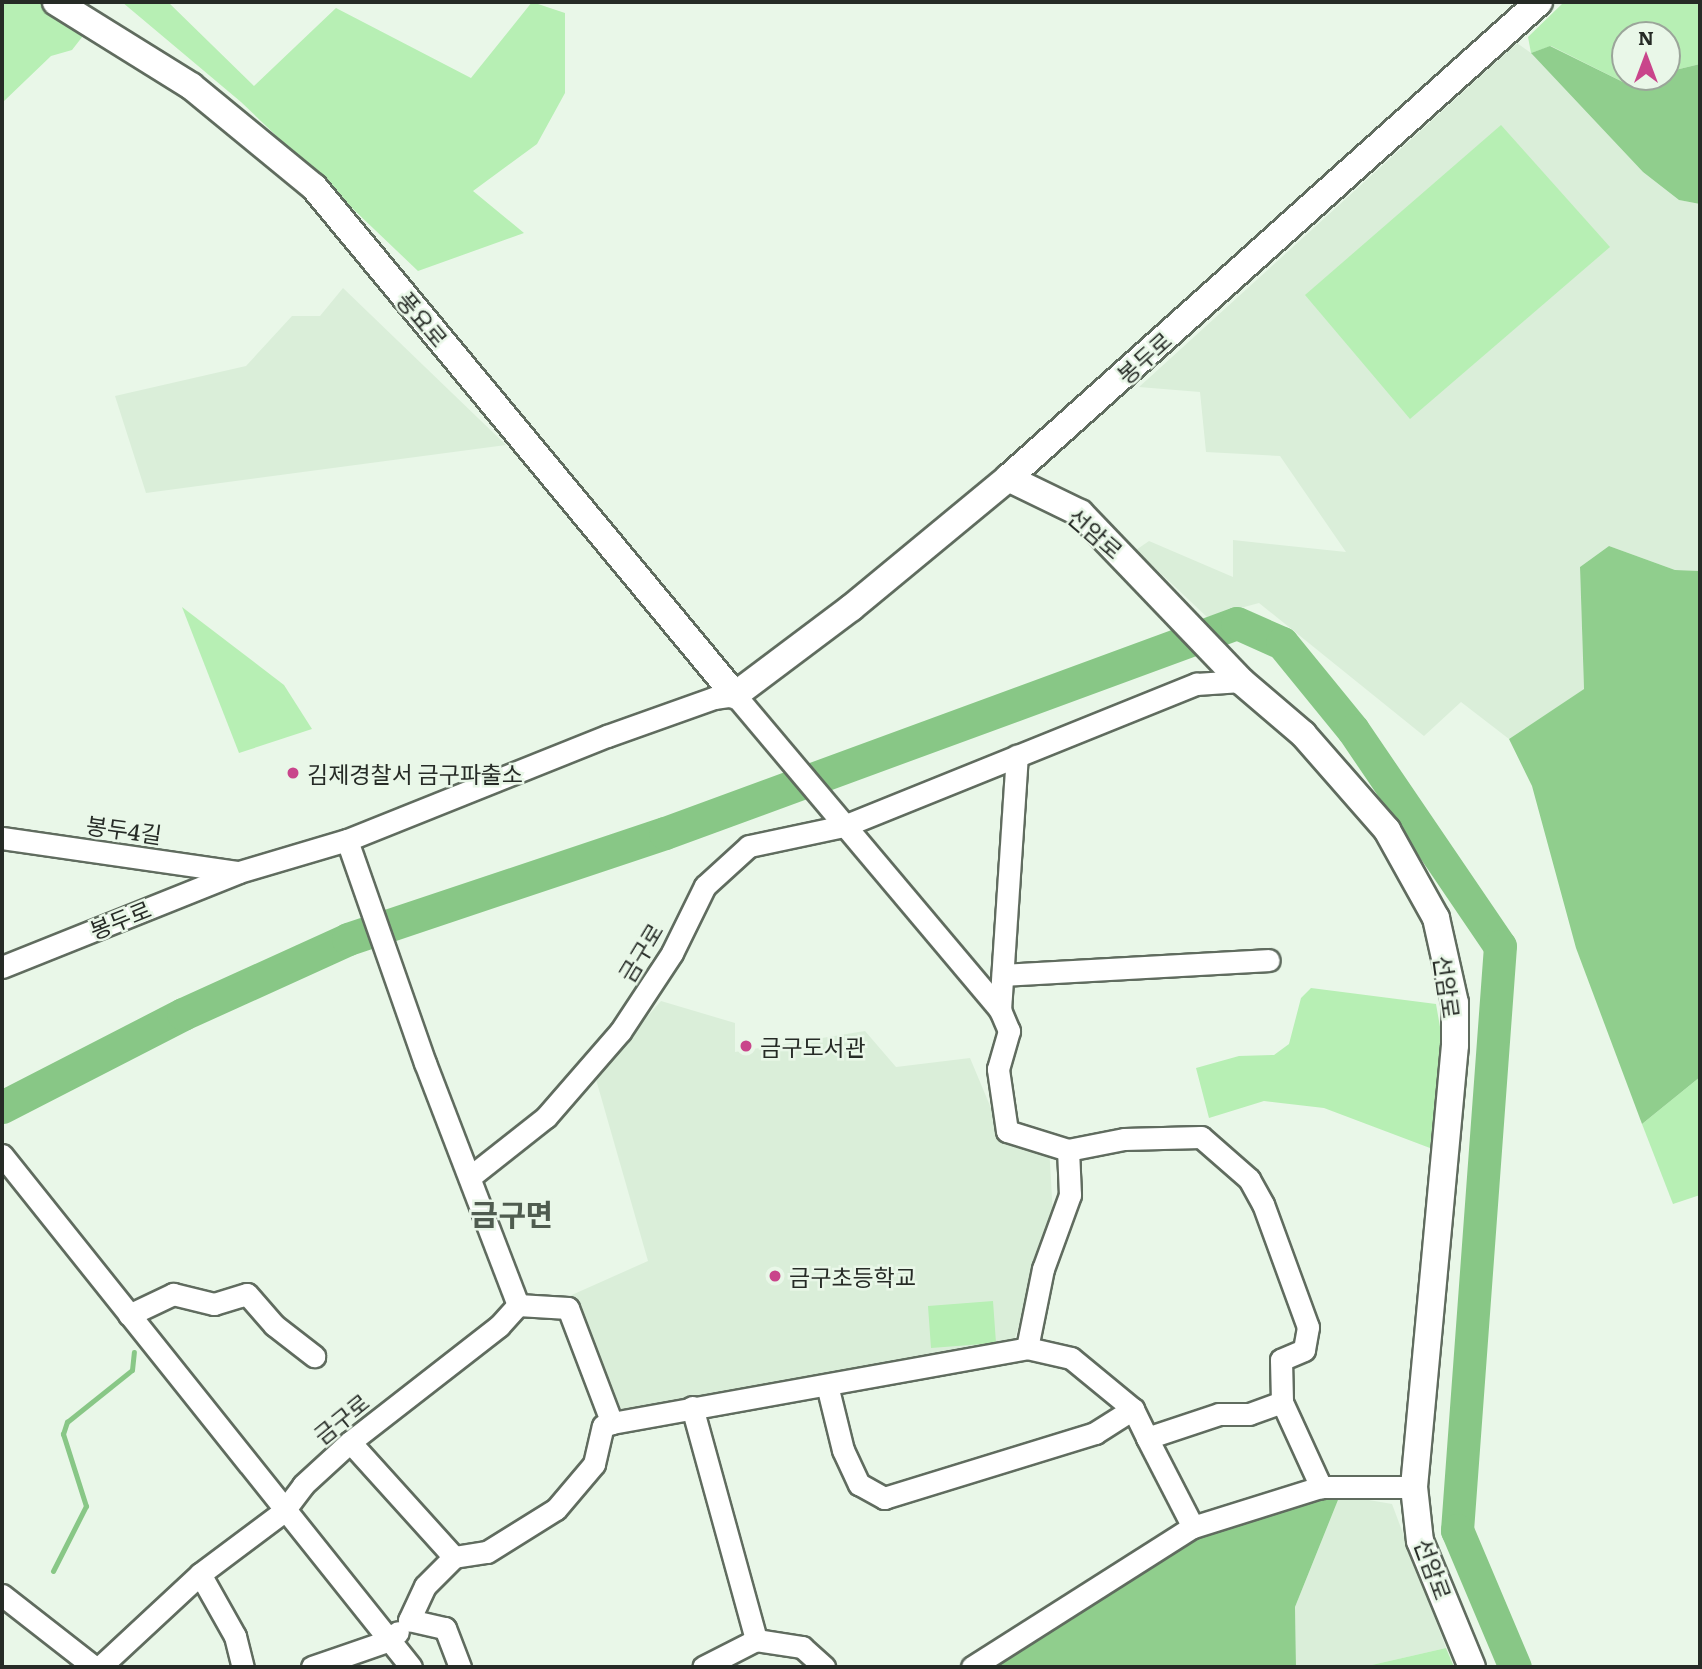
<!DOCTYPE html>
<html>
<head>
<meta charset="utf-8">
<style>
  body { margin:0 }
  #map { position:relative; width:1702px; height:1669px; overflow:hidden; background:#e9f7e8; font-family:Literata,"Noto Sans KR",serif }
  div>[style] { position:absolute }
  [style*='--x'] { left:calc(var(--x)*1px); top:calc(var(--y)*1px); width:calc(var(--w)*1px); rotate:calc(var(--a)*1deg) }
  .built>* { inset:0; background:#daeed9 }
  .green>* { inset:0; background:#b7efb4 }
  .forest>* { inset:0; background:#90ce8d }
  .stream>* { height:5px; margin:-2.5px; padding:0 2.5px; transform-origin:2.5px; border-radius:2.5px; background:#88c786 }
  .river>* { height:33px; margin:-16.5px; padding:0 16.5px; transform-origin:16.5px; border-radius:16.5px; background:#88c786 }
  .roads { filter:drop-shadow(2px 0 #606c5f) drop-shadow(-2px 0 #606c5f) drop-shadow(0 2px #606c5f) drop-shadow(0 -2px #606c5f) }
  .minor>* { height:21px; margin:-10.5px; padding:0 10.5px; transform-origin:10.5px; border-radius:10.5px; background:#fff }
  .major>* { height:26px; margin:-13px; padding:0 13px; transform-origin:13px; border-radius:13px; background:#fff }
  .dots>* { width:19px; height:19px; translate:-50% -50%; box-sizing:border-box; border:4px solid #e9f7e8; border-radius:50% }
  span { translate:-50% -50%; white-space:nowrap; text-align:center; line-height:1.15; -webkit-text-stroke:5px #e9f7e8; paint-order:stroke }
  .street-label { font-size:23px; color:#262b26 }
  .poi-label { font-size:23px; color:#262b26 }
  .left { translate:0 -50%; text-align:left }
  .district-label { font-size:30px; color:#4f5c4f; font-weight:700 }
  .frame { position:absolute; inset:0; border:4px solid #262b26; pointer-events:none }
  .north { position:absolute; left:1611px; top:21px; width:70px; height:70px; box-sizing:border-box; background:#e9f7e8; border:2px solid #9ba59a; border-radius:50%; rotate:0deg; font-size:19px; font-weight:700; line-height:28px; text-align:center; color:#262b26 }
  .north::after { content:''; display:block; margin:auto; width:24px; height:32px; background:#c9458b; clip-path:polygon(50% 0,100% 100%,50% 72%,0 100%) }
</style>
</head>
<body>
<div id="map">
  <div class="built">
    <div style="clip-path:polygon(1517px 43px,1531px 53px,1643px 172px,1679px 200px,1700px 204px,1700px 571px,1675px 570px,1609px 546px,1580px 567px,1584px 689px,1509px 739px,1461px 702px,1424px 736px,1259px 603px,1207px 617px,1136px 550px,1149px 541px,1233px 577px,1233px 540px,1346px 552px,1280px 456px,1206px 452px,1200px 392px,1139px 387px)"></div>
    <div style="clip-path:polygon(343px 288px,506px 445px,146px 493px,115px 396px,246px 366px,292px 316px,320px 316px)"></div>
    <div style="clip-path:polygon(661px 1001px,735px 1023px,735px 1052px,865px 1031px,896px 1067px,970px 1058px,1006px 1144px,1049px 1146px,1053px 1215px,1013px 1344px,613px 1412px,565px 1298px,648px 1261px,595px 1076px)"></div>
    <div style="clip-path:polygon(1340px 1495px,1392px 1504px,1446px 1648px,1363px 1667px,1296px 1667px,1295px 1607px)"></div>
  </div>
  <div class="green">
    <div style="clip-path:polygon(2px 2px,39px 2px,86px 32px,72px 50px,51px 56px,2px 103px)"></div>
    <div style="clip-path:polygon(122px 2px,168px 2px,254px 86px,336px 8px,471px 78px,532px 2px,565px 13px,565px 93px,537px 144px,473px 191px,524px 233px,418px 271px,241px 102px)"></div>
    <div style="clip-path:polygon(1564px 2px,1700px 2px,1700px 64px,1667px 72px,1667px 35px,1625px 35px,1625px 77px,1647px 77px,1625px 83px,1551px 46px,1531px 53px,1528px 37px)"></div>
    <div style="clip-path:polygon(1501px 125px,1610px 247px,1410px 419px,1305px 295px)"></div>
    <div style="clip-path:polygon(182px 607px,284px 685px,312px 729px,239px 753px)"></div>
    <div style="clip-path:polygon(1311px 988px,1436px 1004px,1443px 1044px,1430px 1148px,1324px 1108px,1264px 1101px,1209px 1118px,1196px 1068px,1239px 1056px,1274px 1055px,1289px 1044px,1301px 998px)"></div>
    <div style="clip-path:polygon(1700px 1077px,1700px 1195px,1673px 1204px,1642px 1124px)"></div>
    <div style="clip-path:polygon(993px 1301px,996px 1343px,931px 1348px,928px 1306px)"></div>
    <div style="clip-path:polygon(1446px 1648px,1454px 1667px,1363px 1667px)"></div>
  </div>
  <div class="forest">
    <div style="clip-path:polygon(1550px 46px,1625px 83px,1667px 77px,1667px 72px,1700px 64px,1700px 204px,1679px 200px,1643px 172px,1531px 53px)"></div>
    <div style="clip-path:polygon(1609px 546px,1675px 570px,1700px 571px,1700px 1077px,1642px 1124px,1576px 948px,1532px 786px,1509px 739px,1584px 689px,1580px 567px)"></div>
    <div style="clip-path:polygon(1340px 1495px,1295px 1607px,1296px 1667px,979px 1667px,1192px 1535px,1298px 1501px)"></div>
  </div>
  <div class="stream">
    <div style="--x:53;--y:1571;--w:73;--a:-63.1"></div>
    <div style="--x:86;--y:1506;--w:76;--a:-107.7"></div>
    <div style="--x:63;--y:1434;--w:13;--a:-72"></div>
    <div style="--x:67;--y:1422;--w:83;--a:-38.7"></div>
    <div style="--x:132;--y:1370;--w:18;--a:-84"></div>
  </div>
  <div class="river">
    <div style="--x:2;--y:1107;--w:203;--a:-27.2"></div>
    <div style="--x:183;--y:1014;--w:181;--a:-24.4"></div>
    <div style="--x:348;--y:939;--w:334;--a:-18.5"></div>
    <div style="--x:665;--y:833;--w:609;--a:-20.16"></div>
    <div style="--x:1237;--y:623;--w:49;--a:24"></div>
    <div style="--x:1282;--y:643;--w:112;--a:50.8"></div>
    <div style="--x:1353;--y:730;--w:261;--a:55.8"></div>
    <div style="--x:1500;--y:946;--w:586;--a:94.21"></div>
    <div style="--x:1457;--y:1530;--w:149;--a:67.1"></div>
  </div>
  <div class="roads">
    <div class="minor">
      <div style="--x:2;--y:838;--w:237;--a:8.2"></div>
      <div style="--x:2;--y:967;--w:255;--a:-21.8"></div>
      <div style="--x:239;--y:872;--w:113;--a:-16.5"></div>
      <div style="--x:347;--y:840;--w:280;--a:-21.8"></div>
      <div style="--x:607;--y:736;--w:114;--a:-19.6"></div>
      <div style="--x:714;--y:698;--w:21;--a:-8"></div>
      <div style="--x:735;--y:695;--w:412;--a:49.9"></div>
      <div style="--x:1003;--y:975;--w:266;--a:-3.2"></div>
      <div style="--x:1068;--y:1150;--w:57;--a:-11.1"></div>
      <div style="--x:1124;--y:1139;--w:77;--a:-1.5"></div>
      <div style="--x:1201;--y:1137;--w:64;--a:41.2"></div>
      <div style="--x:1249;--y:1179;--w:29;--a:61"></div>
      <div style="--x:1263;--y:1204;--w:131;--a:69.9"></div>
      <div style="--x:1308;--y:1327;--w:23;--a:100"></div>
      <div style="--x:1304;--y:1350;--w:25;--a:157"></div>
      <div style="--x:1281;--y:1360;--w:42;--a:88.6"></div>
      <div style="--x:2;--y:1155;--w:655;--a:51.38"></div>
      <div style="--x:470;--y:1177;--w:97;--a:-38.3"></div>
      <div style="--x:546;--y:1117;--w:113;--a:-49"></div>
      <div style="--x:620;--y:1032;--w:95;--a:-56.6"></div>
      <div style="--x:672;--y:953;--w:75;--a:-63.8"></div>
      <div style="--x:705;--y:886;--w:59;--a:-42.3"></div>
      <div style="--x:749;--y:846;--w:97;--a:-11.9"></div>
      <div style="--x:844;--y:826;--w:380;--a:-22"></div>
      <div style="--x:1196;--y:684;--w:45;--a:-3.8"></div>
      <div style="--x:518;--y:1305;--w:50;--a:3.4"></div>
      <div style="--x:568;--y:1308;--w:123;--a:69.1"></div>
      <div style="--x:612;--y:1423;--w:422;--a:-10.2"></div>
      <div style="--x:1027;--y:1348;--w:81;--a:-78.6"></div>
      <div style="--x:1043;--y:1269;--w:79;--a:-70"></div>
      <div style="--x:1070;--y:1195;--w:45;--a:-92.5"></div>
      <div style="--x:1068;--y:1150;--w:64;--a:-162.7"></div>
      <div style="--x:1007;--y:1131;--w:63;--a:-98.3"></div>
      <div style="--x:998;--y:1069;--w:40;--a:-74"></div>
      <div style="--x:1009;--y:1031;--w:23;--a:-113"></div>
      <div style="--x:1000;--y:1010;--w:255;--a:-86.2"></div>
      <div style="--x:129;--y:1315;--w:49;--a:-25.5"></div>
      <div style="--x:173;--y:1294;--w:42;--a:13.7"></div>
      <div style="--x:214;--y:1304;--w:34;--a:-17"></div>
      <div style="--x:247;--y:1294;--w:41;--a:48.9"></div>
      <div style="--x:274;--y:1325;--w:51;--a:37.8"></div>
      <div style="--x:827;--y:1385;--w:67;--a:76.2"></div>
      <div style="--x:843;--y:1450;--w:38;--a:65"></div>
      <div style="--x:859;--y:1484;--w:29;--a:29"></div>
      <div style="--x:884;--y:1498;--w:221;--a:-17.1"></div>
      <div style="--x:1095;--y:1433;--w:45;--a:-32.3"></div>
      <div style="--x:1133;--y:1409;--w:80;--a:-140.6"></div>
      <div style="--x:1071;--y:1358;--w:45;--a:-167.2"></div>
      <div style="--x:692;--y:1407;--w:242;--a:74.6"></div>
      <div style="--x:756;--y:1640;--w:59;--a:153"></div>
      <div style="--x:1133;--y:1409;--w:32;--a:64"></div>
      <div style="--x:1147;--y:1438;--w:76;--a:-18.4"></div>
      <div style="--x:1219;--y:1414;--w:30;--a:0"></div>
      <div style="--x:1249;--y:1414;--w:35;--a:-20"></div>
      <div style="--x:1282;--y:1402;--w:94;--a:65.4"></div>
      <div style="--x:1321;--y:1487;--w:93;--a:0"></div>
      <div style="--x:1147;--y:1438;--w:100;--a:62.7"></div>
      <div style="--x:350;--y:1442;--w:155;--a:47.9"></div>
      <div style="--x:454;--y:1557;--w:41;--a:135"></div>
      <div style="--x:425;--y:1586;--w:38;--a:115"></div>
      <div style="--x:409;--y:1620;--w:37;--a:13"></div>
      <div style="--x:445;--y:1628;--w:42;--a:69"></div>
      <div style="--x:454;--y:1557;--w:33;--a:-9"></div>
      <div style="--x:487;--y:1552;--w:81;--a:-31.9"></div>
      <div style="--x:556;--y:1509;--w:59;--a:-49.8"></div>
      <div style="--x:594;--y:1464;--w:39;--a:-77"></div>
      <div style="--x:603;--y:1426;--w:9;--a:-18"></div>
      <div style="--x:200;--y:1574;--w:71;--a:60.6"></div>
      <div style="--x:235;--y:1636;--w:32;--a:76"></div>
      <div style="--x:2;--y:1595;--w:117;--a:38"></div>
      <div style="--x:756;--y:1640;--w:47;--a:8.7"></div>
      <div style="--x:802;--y:1647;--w:30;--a:42"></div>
      <div style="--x:100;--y:1667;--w:137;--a:-42.9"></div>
      <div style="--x:200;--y:1574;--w:104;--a:-36.8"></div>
      <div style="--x:283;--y:1512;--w:34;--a:-53"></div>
      <div style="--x:303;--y:1485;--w:64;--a:-42.5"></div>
      <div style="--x:350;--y:1442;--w:189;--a:-37.9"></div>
      <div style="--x:499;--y:1326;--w:28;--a:-48"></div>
      <div style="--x:518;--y:1305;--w:259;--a:-111"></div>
      <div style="--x:425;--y:1063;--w:236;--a:-109.3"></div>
      <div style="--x:312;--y:1667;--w:83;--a:-19.1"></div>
      <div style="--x:390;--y:1640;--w:11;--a:-45"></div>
      <div style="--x:972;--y:1667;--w:262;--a:-32.4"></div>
      <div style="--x:1193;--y:1527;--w:134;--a:-17.4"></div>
    </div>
    <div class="major">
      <div style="--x:56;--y:2;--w:159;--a:31.9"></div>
      <div style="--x:191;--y:86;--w:159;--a:39.4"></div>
      <div style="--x:314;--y:187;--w:660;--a:50.35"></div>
      <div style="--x:735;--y:695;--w:145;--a:-36.9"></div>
      <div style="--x:851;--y:608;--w:204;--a:-39.6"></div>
      <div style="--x:1008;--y:478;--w:713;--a:-41.87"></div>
      <div style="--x:1008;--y:478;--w:80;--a:25.9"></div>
      <div style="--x:1080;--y:513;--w:233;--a:46.2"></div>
      <div style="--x:1241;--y:681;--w:82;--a:40.5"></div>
      <div style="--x:1303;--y:734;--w:128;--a:48.8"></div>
      <div style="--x:1387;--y:830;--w:101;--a:60.9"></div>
      <div style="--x:1436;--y:918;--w:87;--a:77.4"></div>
      <div style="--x:1455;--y:1003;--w:42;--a:90"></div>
      <div style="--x:1455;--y:1045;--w:444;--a:95.3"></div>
      <div style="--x:1414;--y:1487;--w:54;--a:83.7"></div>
      <div style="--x:1420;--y:1541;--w:136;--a:67.6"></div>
    </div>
  </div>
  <div class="dots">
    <div style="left:293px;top:773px;background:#c9458b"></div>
    <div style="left:746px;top:1046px;background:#c9458b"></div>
    <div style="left:775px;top:1276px;background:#c9458b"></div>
  </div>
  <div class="street-label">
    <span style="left:423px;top:319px;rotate:50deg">풍요로</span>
    <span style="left:1144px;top:357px;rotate:-42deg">봉두로</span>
    <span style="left:1096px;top:533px;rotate:41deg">선암로</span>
    <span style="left:124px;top:829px;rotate:8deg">봉두4길</span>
    <span style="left:120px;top:919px;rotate:-22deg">봉두로</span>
    <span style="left:640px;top:952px;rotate:-59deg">금구로</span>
    <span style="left:1448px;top:987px;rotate:82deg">선암로</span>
    <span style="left:341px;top:1418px;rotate:-39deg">금구로</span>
    <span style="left:1434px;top:1569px;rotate:70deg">선암로</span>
  </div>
  <div class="poi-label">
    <span class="left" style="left:307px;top:773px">김제경찰서 금구파출소</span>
    <span class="left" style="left:760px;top:1046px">금구도서관</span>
    <span class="left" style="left:789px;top:1276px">금구초등학교</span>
  </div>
  <div class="district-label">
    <span style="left:512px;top:1213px">금구면</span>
  </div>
  <div class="frame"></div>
  <div class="north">N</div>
</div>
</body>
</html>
